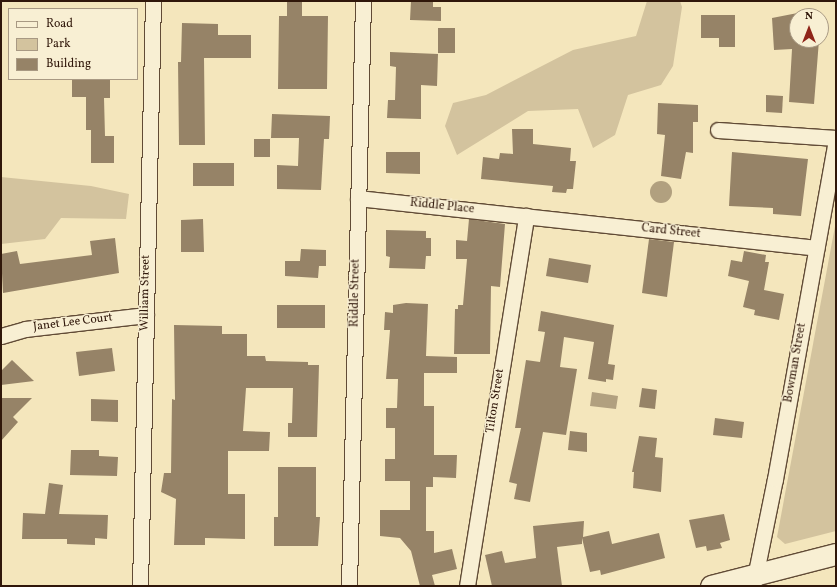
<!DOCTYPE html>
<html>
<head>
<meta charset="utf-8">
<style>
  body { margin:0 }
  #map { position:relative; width:837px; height:587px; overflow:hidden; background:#f4e6bc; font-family:Vollkorn,serif }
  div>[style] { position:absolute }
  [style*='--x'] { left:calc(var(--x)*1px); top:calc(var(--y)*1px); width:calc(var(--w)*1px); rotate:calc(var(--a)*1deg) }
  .green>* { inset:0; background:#d3c39e }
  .water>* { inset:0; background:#b1a07f }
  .round { border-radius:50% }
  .building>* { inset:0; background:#968367 }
  .roads { filter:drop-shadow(1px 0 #614b36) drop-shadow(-1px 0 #614b36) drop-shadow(0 1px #614b36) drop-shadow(0 -1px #614b36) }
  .street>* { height:15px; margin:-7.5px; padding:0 7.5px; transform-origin:7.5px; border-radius:7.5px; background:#f8efd3 }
  .secondary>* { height:21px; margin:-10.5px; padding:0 10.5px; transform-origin:10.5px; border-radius:10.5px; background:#f8efd3 }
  span { translate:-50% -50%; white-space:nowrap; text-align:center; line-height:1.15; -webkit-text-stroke:3px #f8efd3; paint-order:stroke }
  .street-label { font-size:12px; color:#30170a }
  .frame { position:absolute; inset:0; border:2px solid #30170a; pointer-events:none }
  .legend { position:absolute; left:8px; top:8px; width:130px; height:72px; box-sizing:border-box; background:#f8efd3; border:1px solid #a89983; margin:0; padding:5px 7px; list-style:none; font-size:12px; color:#30170a }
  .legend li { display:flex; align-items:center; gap:8px; height:20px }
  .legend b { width:20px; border:1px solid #a89983 }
  .north { position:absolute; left:789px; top:8px; width:40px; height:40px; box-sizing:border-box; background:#f8efd3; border:1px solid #a89983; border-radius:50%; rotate:0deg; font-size:11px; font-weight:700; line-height:16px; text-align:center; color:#30170a }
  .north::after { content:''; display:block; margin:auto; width:14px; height:18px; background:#8f2418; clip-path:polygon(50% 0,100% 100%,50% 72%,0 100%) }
</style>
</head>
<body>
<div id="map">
  <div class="green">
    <div style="clip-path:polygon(647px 1px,680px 1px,682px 7px,673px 66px,661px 85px,628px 95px,615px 135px,593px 148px,578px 109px,528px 111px,457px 155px,445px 126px,453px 103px,486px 95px,573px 50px,636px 36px)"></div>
    <div style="clip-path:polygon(1px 177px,91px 186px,129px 194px,126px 219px,61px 218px,45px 239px,1px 244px)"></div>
    <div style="clip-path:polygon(836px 221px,836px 531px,785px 544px,777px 537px)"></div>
  </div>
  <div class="water">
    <div class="round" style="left:650px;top:181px;width:22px;height:22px"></div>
    <div style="clip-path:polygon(592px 392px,618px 396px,616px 409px,590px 406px)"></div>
  </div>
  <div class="building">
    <div style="clip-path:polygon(287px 1px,302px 1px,302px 16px,328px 16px,327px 89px,278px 89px,279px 16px,287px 16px)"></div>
    <div style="clip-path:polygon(411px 1px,433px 1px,433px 7px,441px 7px,441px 21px,410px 20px)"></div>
    <div style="clip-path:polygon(813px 10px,815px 16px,797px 16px,797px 40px,819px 40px,814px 104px,789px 102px,792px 49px,774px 50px,772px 18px)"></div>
    <div style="clip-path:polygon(701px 15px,735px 15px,735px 47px,719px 47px,719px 38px,701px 38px)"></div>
    <div style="clip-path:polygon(182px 23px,218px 24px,218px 35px,251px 35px,251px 58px,204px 58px,205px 145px,179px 145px,178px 62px,181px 62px)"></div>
    <div style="clip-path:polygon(438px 28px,455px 28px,455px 53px,438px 53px)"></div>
    <div style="clip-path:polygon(390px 52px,438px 54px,437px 86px,421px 85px,421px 119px,387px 118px,388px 100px,395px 100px,396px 67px,390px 66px)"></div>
    <div style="clip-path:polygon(72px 79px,110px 79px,110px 98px,104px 98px,105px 136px,114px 136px,114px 163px,91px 163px,91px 130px,86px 130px,86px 97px,72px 97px)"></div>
    <div style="clip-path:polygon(766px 95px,783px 96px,782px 113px,766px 112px)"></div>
    <div style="clip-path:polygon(658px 103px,698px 105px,698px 122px,693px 122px,693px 153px,686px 152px,681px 179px,661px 176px,665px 135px,657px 134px)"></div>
    <div style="clip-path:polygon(272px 114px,330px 116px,329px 139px,324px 139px,321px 190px,277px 189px,277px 165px,298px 166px,299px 138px,271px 138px)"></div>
    <div style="clip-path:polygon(512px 129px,533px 129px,533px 144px,571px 148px,570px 161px,576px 161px,573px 189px,567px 189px,566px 193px,552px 192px,553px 186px,481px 179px,483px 157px,499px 159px,500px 153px,513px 154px)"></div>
    <div style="clip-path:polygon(254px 139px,270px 139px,270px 157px,254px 157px)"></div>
    <div style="clip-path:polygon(386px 152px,420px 152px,420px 174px,386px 173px)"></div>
    <div style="clip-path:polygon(732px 152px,808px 159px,801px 216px,773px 214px,773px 208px,729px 206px)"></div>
    <div style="clip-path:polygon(193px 163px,234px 163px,234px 186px,193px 186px)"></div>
    <div style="clip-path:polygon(203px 219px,204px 252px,181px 252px,181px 220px)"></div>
    <div style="clip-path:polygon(469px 219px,505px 224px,500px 287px,491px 286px,490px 354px,454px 354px,455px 309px,458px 309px,458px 305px,463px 305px,467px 259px,456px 259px,456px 240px,467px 241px)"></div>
    <div style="clip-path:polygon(386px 230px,426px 231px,426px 238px,431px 238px,431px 256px,426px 256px,425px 269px,389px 268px,390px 257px,386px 256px)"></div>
    <div style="clip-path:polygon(115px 238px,119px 273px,3px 293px,1px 254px,17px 251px,20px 264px,92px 255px,90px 241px)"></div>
    <div style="clip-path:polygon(649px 239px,674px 242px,667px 297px,642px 293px)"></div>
    <div style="clip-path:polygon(301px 249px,326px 250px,326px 266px,319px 266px,318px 278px,285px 276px,285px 261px,300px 261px)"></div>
    <div style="clip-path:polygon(744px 251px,766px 255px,765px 262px,769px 262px,764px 290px,784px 294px,779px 320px,754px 315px,755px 310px,743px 307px,749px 281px,728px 276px,731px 260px,742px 262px)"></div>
    <div style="clip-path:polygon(549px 258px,591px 265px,588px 283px,546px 276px)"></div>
    <div style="clip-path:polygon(406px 303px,428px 304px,426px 356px,457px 357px,457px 373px,424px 373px,424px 406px,434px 406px,434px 455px,457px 455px,456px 478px,433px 477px,433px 487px,426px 487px,426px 531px,434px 531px,434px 553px,452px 549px,457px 569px,432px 575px,435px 586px,420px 586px,411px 551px,400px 538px,380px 536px,380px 510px,410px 510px,410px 481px,385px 481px,385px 459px,395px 459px,395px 428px,386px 428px,386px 408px,397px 408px,398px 379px,386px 379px,390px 330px,384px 330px,385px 312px,393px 313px,393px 305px)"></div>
    <div style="clip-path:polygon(277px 305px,325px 305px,325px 328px,277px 328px)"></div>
    <div style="clip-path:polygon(541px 311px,614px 325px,608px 364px,615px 365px,613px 380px,606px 379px,606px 382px,588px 379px,594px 342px,564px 337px,560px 367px,577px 369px,566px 435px,543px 432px,530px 502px,514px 499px,517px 484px,509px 482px,521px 428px,515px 428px,526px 360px,540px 362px,545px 332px,538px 331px)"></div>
    <div style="clip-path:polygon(174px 325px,222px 326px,222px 334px,247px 334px,247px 356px,265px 356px,266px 361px,308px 362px,308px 365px,319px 365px,317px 437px,288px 437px,288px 423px,292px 423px,293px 388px,246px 388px,243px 431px,270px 432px,269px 451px,228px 451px,228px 494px,245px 494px,245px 539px,205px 538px,205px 545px,174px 545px,176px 499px,161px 492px,164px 473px,171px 473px,172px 399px,175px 400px)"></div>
    <div style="clip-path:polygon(112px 348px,115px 371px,79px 376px,76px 352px)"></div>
    <div style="clip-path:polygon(12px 360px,34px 381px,1px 385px,1px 371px)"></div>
    <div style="clip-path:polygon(642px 388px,657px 390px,655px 409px,639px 407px)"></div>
    <div style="clip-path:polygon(1px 398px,32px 398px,13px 417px,18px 422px,1px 441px)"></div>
    <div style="clip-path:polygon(91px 399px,118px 400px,118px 422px,91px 421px)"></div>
    <div style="clip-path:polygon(715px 418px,744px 422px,742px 438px,713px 435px)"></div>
    <div style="clip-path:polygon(570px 431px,587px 433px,587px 452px,568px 450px)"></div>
    <div style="clip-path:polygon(639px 436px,657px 438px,655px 457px,663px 458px,661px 492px,633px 488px,634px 472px,632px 472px)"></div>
    <div style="clip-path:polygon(71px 450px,99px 450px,99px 456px,118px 457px,117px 476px,70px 475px)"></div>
    <div style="clip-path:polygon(278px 467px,316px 467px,316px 517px,320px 517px,318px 546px,274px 546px,274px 517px,278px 517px)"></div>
    <div style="clip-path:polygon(49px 483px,63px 485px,59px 514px,108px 515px,107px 539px,95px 538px,95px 545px,67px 544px,67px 539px,22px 539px,23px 513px,45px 514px)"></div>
    <div style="clip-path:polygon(724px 514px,730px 540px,720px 543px,722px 548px,707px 551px,706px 546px,696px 548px,689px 520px)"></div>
    <div style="clip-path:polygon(584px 521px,583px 537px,609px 531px,612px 544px,659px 533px,665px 558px,601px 575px,600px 570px,590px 572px,582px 538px,582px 544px,557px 547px,562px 586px,492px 586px,485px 555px,502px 551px,505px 563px,536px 558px,533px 526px)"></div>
  </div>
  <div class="roads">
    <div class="street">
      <div style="--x:718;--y:130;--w:118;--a:3.9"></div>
      <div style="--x:358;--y:198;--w:461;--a:6.2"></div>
      <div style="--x:1;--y:336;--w:25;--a:-16"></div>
      <div style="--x:25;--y:329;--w:122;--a:-6.6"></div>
      <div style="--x:754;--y:582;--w:105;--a:-78.5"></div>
      <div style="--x:775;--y:479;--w:345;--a:-79.8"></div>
      <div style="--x:140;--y:586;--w:585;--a:-88.73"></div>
      <div style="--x:349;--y:586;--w:585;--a:-88.63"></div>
      <div style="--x:467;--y:586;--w:375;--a:-80.9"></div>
    </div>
    <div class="secondary">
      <div style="--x:711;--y:586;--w:129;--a:-14.4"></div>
    </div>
  </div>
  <div class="street-label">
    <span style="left:442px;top:207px;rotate:6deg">Riddle Place</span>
    <span style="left:671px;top:232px;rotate:6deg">Card Street</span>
    <span style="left:146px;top:293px;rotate:-89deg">William Street</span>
    <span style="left:356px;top:293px;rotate:-89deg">Riddle Street</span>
    <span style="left:73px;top:323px;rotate:-7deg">Janet Lee Court</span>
    <span style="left:796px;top:363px;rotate:-80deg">Bowman Street</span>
    <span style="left:496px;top:401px;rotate:-81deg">Tilton Street</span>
  </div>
  <div class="frame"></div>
  <ul class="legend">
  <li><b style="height:5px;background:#f8efd3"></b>Road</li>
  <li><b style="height:11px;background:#d3c39e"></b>Park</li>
  <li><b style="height:11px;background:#968367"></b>Building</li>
  </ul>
  <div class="north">N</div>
</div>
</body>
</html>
